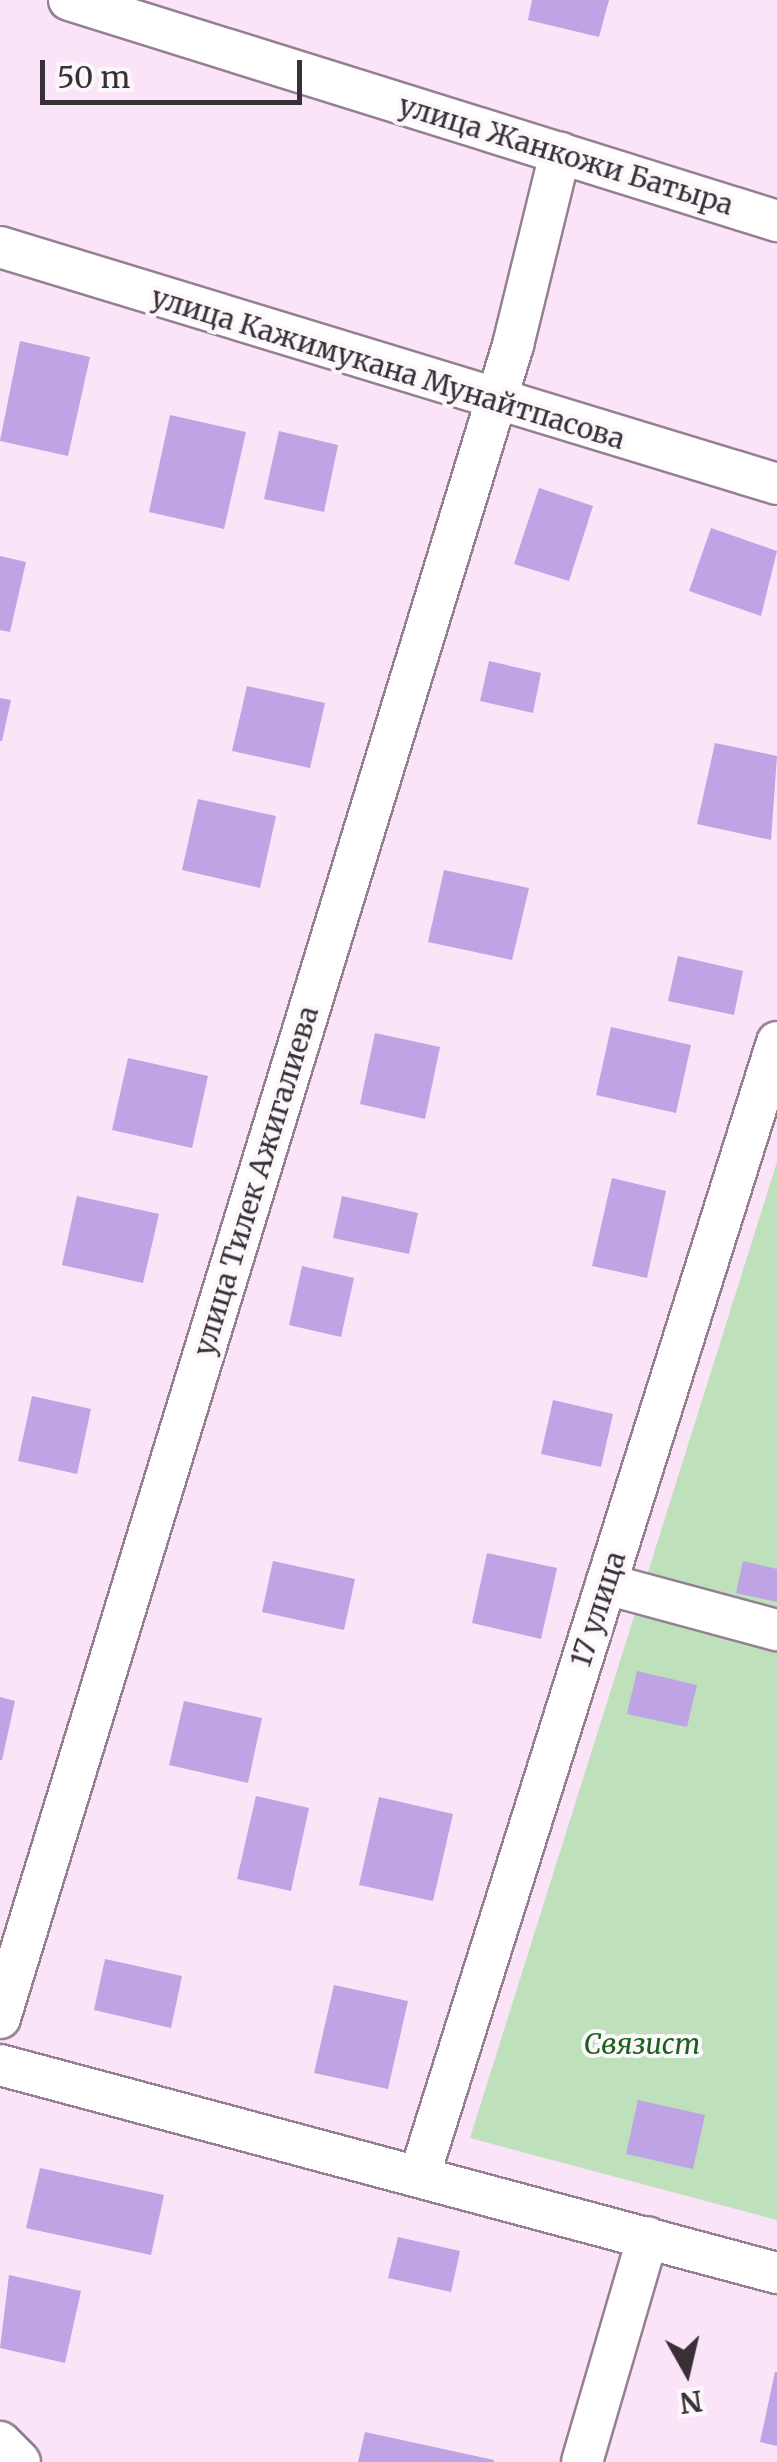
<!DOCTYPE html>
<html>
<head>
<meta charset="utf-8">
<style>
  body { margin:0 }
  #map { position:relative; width:777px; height:2462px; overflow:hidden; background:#fbe3f8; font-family:Merriweather,serif }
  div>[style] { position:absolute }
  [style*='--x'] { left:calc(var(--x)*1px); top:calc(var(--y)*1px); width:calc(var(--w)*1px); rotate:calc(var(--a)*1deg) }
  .green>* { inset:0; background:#bee0bb }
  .building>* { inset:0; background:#bea4e5 }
  .roads { filter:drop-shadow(2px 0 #957f92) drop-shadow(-2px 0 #957f92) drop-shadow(0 2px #957f92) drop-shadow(0 -2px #957f92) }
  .street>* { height:40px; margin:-20px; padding:0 20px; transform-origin:20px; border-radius:20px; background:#fff }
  span { translate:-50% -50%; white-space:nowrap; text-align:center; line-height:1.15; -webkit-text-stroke:8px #fcf7fb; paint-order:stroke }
  .street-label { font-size:28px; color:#382f37 }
  .park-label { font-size:28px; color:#1b631c; font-style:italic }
  .north { position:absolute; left:637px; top:2322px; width:100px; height:100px; -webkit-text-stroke:8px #fcf7fb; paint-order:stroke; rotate:172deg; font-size:28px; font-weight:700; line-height:40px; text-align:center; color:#382f37 }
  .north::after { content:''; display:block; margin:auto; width:35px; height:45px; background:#382f37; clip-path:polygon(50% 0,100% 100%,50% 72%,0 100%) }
  .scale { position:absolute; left:40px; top:60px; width:262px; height:45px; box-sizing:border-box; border:5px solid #382f37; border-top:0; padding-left:12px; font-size:30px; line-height:35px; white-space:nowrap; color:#382f37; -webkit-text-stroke:8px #fcf7fb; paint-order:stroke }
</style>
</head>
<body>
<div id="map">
  <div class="green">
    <div style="clip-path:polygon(777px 1162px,777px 2220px,470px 2138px)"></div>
  </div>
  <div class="building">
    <div style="clip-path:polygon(532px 0,609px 0,599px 37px,528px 20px)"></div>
    <div style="clip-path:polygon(20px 341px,90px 357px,68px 456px,0 441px)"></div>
    <div style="clip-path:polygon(170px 415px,246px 432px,224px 529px,149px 512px)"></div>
    <div style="clip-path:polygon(279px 431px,338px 445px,324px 512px,264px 499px)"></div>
    <div style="clip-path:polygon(539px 488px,593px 506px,569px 581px,514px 564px)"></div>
    <div style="clip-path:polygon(711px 528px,777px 551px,761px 616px,689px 591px)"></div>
    <div style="clip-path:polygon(0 556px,26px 562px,10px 632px,0 630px)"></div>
    <div style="clip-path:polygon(489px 661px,541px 673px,533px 713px,480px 701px)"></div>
    <div style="clip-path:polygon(247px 686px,325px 703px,310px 768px,232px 751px)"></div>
    <div style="clip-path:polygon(0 698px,11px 700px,2px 741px,0 741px)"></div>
    <div style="clip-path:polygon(715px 743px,777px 756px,771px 840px,697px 824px)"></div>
    <div style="clip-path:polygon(198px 799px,276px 816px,260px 888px,182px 870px)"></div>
    <div style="clip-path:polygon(444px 870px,529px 888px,512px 960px,428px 942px)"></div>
    <div style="clip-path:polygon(678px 956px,743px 971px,734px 1015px,668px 1001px)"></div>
    <div style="clip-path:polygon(611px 1027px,691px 1045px,676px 1113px,596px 1095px)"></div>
    <div style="clip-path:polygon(375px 1033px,440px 1047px,425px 1119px,360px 1104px)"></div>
    <div style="clip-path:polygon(128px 1058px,208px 1076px,192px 1148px,112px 1130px)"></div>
    <div style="clip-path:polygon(612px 1178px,666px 1191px,647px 1278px,592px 1266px)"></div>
    <div style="clip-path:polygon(77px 1196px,159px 1214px,143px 1283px,62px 1265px)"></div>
    <div style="clip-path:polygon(342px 1196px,418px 1213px,409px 1254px,333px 1238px)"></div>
    <div style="clip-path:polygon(302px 1266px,354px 1278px,341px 1337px,289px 1325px)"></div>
    <div style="clip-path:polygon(32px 1396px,91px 1409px,77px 1474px,18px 1461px)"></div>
    <div style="clip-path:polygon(553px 1400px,613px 1414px,601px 1467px,541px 1454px)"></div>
    <div style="clip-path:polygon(487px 1553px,557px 1568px,541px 1639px,472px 1623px)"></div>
    <div style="clip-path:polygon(273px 1561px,355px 1579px,344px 1630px,262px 1612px)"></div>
    <div style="clip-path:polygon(743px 1561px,777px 1569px,777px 1602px,736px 1593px)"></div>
    <div style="clip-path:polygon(637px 1671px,697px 1685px,687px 1727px,627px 1714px)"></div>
    <div style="clip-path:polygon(0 1697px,15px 1701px,2px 1760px,0 1760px)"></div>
    <div style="clip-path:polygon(184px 1701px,262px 1718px,248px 1783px,169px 1765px)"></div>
    <div style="clip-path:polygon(256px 1796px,309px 1808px,291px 1891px,237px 1879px)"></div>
    <div style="clip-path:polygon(379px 1797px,453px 1814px,433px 1901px,359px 1885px)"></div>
    <div style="clip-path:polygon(105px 1959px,182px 1976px,171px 2028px,94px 2010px)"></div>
    <div style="clip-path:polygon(334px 1985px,408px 2001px,388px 2089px,314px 2073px)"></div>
    <div style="clip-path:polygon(638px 2100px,705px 2115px,693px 2169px,626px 2154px)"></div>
    <div style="clip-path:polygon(40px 2168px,164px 2195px,151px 2255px,26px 2228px)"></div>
    <div style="clip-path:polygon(398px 2237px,460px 2251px,451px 2292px,388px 2278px)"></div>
    <div style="clip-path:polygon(9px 2275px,81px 2291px,65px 2363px,0 2348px)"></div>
    <div style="clip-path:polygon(775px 2372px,777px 2372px,777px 2446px,760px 2442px)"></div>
    <div style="clip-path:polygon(365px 2432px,494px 2460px,494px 2462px,358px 2462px)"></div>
  </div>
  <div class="roads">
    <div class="street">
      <div style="--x:69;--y:0;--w:742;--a:17.34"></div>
      <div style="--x:0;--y:247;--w:812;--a:16.96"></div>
      <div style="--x:606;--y:1584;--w:177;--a:15.1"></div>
      <div style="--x:0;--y:2018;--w:1750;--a:-72.95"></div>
      <div style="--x:513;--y:345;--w:198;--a:-76.2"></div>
      <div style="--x:0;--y:2065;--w:804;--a:14.99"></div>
      <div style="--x:419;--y:2177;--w:1190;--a:-72.49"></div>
      <div style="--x:0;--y:2442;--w:28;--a:45"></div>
      <div style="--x:582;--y:2462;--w:234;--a:-73.7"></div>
    </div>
  </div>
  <div class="street-label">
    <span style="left:566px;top:155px;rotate:17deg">улица Жанкожи Батыра</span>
    <span style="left:388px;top:368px;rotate:17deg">улица Кажимукана Мунайтпасова</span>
    <span style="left:256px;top:1181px;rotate:-73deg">улица Тилек Ажигалиева</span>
    <span style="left:598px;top:1609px;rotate:-72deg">17 улица</span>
  </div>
  <div class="park-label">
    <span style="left:642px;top:2044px">Связист</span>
  </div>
  <div class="north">N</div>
  <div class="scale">50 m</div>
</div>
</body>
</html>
